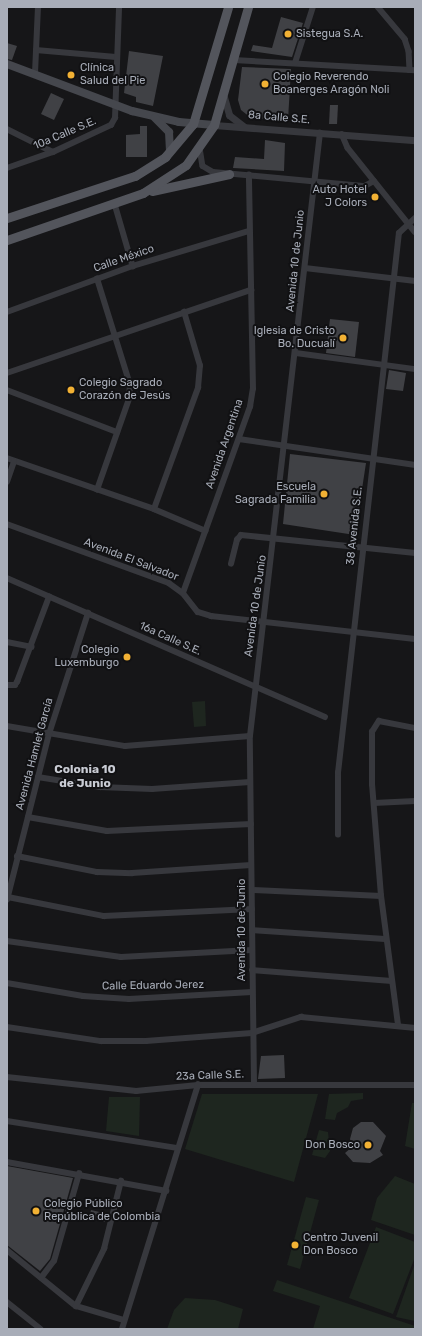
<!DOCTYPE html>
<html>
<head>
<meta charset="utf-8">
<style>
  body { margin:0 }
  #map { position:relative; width:422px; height:1336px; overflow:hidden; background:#161618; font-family:Rubik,sans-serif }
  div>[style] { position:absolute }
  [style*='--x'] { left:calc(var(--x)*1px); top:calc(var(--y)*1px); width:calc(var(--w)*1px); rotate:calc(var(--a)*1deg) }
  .green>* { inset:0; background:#1e261f }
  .building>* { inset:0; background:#404145 }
  .minor>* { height:5.5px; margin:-2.75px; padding:0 2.75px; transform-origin:2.75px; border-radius:2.75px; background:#37383d }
  .tertiary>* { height:7px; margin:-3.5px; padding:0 3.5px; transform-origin:3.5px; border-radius:3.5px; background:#37383d }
  .secondary>* { height:8px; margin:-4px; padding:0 4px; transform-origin:4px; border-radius:4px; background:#45474d }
  .primary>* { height:9px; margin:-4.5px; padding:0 4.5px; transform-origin:4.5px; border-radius:4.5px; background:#53555c }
  .dots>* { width:11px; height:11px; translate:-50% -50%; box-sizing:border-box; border:2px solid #111113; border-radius:50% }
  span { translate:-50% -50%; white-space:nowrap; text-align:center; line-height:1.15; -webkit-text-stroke:4px #111113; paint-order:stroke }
  .poi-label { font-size:11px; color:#a8adb8 }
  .left { translate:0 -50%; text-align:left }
  .right { translate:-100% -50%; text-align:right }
  .street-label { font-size:11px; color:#a8adb8 }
  .neighbourhood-label { font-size:12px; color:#c9ccd4; font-weight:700 }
  .frame { position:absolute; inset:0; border:8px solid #a8adb8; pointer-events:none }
</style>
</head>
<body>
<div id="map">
  <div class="green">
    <div style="clip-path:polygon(205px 701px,206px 726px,194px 727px,192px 702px)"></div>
    <div style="clip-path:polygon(363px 1093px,363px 1099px,351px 1101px,348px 1107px,337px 1113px,335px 1120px,325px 1119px,329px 1094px)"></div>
    <div style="clip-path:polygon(202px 1094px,318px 1094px,294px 1182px,185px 1149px)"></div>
    <div style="clip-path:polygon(109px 1097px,140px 1097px,139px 1136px,106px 1131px)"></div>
    <div style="clip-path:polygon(412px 1103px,415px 1103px,415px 1149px,405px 1146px)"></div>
    <div style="clip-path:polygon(319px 1130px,328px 1132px,330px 1151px,325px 1158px,312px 1155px)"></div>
    <div style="clip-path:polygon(395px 1176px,415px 1184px,415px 1235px,371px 1220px,377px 1198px)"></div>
    <div style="clip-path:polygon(306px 1197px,319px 1200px,300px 1269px,287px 1265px)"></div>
    <div style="clip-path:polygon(376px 1227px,415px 1242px,415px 1257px,393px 1314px,349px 1298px)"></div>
    <div style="clip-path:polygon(415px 1263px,415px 1321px,396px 1317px)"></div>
    <div style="clip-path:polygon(277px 1280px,415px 1326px,415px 1329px,313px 1329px,320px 1306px,273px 1291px)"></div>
    <div style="clip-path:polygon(185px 1298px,215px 1300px,243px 1309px,238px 1329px,167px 1329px,174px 1310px)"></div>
  </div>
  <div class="building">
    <div style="clip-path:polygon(281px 17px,303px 23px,292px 57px,251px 51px,253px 45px,272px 48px)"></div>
    <div style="clip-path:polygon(7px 43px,17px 46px,12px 60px,7px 59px)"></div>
    <div style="clip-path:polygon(129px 51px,163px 56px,153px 106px,136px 102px,136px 97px,124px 93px)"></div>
    <div style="clip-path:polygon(242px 67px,291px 69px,288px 120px,251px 118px,241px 110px,238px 100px)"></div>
    <div style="clip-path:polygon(51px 93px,64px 99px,54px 120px,41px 114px)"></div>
    <div style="clip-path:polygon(330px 105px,338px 105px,337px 124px,329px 124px)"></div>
    <div style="clip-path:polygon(140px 126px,147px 126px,147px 157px,126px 157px,126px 135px,140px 134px)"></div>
    <div style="clip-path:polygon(265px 140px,285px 143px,284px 171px,233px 168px,235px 157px,264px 159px)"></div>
    <div style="clip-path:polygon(330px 319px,359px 322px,355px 357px,326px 353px)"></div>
    <div style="clip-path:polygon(389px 370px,406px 373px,403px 391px,386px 389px)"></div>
    <div style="clip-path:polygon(290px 454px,366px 463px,355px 535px,283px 524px)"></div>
    <div style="clip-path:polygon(284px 1055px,285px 1078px,258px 1079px,261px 1056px)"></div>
    <div style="clip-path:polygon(361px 1122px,373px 1122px,386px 1136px,380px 1151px,383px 1155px,370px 1163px,353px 1162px,345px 1153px,352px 1147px,350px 1139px,353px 1128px)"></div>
    <div style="clip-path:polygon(7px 1166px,73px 1178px,50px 1259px,40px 1271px,7px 1245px)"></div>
    <div style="clip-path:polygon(91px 1210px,108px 1214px,105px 1222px,89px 1218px)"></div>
  </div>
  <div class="minor">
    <div style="--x:378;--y:7;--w:42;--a:49.8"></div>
    <div style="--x:405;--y:39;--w:13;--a:72"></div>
    <div style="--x:409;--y:51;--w:19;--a:87"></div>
    <div style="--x:36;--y:50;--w:80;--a:5"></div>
    <div style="--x:234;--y:60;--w:181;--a:3.2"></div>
    <div style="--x:295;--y:63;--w:59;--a:-72.2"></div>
    <div style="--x:35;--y:73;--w:66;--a:-87.4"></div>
    <div style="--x:7;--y:129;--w:51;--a:26.6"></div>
    <div style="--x:342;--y:134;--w:15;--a:67"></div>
    <div style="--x:348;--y:148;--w:107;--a:51.4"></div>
    <div style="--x:200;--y:148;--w:18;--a:81"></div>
    <div style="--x:203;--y:166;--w:12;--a:31"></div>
    <div style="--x:213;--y:172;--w:153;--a:5.3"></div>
    <div style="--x:365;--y:186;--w:10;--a:-29"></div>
    <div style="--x:7;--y:168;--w:49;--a:-19.2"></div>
    <div style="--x:53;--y:152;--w:64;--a:-25"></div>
    <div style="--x:111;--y:125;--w:8;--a:-60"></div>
    <div style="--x:115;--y:118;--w:111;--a:-87.9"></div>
    <div style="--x:115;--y:204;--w:65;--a:73.8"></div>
    <div style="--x:305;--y:268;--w:111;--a:6.7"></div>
    <div style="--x:7;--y:312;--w:134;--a:-20.1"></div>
    <div style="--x:133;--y:266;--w:121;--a:-16.8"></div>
    <div style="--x:296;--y:353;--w:120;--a:7.7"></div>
    <div style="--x:7;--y:373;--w:258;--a:-18.8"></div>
    <div style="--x:7;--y:390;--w:118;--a:20.9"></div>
    <div style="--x:239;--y:439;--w:178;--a:8.4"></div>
    <div style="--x:7;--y:458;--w:156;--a:19.1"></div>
    <div style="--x:154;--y:509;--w:56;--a:22.9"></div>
    <div style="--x:7;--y:482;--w:21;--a:-71"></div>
    <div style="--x:97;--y:490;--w:96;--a:-70.6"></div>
    <div style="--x:129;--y:399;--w:14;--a:-86"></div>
    <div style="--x:130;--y:385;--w:111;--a:-107.3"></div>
    <div style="--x:154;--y:509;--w:129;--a:-70"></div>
    <div style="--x:198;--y:388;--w:22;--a:-85"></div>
    <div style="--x:200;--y:366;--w:56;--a:-106.5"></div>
    <div style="--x:7;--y:524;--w:172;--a:20"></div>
    <div style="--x:169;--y:583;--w:17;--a:36"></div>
    <div style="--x:183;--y:593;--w:24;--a:52"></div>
    <div style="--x:198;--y:612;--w:14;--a:17"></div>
    <div style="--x:211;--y:616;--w:205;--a:6.4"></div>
    <div style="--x:231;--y:564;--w:25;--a:-76"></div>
    <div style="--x:237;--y:540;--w:6;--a:-51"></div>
    <div style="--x:241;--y:535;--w:175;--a:5.9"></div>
    <div style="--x:7;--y:578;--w:347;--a:23.6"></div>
    <div style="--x:183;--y:593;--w:198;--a:-70.2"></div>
    <div style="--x:250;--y:407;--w:18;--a:-81"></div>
    <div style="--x:253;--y:389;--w:214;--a:-91.1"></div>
    <div style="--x:7;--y:642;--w:25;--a:11"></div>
    <div style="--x:7;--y:685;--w:8;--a:0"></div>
    <div style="--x:15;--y:685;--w:4;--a:-56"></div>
    <div style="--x:17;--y:682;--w:91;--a:-69.4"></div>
    <div style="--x:7;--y:726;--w:120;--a:9.6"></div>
    <div style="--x:125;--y:746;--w:125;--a:-4.6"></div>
    <div style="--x:38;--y:777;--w:63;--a:9.2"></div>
    <div style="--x:100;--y:787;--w:52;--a:2.2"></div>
    <div style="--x:152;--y:789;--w:98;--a:-4.1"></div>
    <div style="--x:374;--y:803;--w:41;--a:-2.8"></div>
    <div style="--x:28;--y:817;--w:80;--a:10"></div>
    <div style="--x:107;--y:831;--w:144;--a:-2.8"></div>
    <div style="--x:338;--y:835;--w:62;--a:-90"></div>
    <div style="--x:338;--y:773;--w:543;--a:-83.56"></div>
    <div style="--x:399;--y:233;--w:22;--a:-43"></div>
    <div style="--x:17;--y:856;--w:82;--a:11.3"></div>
    <div style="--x:97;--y:872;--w:35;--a:2"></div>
    <div style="--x:132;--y:873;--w:119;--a:-3.8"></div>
    <div style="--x:252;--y:890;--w:129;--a:2.7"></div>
    <div style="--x:8;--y:897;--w:98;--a:11.2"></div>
    <div style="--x:104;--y:916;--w:148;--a:-2.7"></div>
    <div style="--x:7;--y:900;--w:171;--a:-75.8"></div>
    <div style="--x:49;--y:734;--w:127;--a:-72.1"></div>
    <div style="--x:252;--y:930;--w:133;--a:3.9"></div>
    <div style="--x:7;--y:941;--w:115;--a:8"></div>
    <div style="--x:121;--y:957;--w:131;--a:-3.1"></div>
    <div style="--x:252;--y:970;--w:140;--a:4.5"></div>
    <div style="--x:7;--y:983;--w:77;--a:9.7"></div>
    <div style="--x:83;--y:996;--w:46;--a:3.7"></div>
    <div style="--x:129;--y:999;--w:123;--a:-3.3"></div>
    <div style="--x:398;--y:1025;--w:130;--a:-97.5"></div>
    <div style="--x:381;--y:896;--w:111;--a:-94.6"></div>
    <div style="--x:372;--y:785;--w:53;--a:-90"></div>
    <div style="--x:372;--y:732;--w:13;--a:-58"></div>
    <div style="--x:379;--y:721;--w:37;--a:11"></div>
    <div style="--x:7;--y:1027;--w:95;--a:8.5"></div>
    <div style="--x:101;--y:1041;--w:45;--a:0"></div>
    <div style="--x:146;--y:1041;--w:106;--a:-4.3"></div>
    <div style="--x:252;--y:1033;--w:52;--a:-18.1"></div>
    <div style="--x:301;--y:1017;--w:115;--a:5.5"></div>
    <div style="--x:7;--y:1077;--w:130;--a:6.2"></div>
    <div style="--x:136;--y:1091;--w:62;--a:-5.5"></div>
    <div style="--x:198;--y:1085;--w:217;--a:0"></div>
    <div style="--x:254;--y:1084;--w:348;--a:-90.7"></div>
    <div style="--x:250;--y:736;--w:607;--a:-83.38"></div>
    <div style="--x:7;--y:1121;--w:173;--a:9"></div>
    <div style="--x:7;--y:1162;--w:162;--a:10.3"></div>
    <div style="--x:7;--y:1250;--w:89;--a:39.1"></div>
    <div style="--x:76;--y:1306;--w:50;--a:16.3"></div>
    <div style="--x:41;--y:1278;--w:21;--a:-53"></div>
    <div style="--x:54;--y:1261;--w:91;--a:-74"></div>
    <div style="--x:7;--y:1302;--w:43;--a:38.5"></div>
    <div style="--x:76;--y:1306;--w:64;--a:-63.8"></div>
    <div style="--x:104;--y:1249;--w:70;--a:-76"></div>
    <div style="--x:122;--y:1329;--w:256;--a:-72.7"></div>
  </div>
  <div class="tertiary">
    <div style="--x:224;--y:97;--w:19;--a:74"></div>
    <div style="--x:229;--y:115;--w:18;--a:38"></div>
    <div style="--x:214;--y:125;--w:202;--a:4.3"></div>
  </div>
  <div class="secondary">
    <div style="--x:7;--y:64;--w:134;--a:20.6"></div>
    <div style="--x:132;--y:111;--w:48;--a:13.2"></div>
    <div style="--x:179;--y:122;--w:35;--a:5"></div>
    <div style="--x:155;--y:118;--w:20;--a:45"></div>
    <div style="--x:169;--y:132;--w:20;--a:87"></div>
  </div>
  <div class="primary">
    <div style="--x:152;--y:191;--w:79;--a:-12.4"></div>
    <div style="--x:7;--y:218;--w:135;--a:-18.2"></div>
    <div style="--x:135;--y:176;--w:36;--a:-32"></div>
    <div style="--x:165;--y:157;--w:43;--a:-49.7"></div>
    <div style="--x:193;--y:124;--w:122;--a:-73.3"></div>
    <div style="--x:7;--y:240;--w:144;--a:-19.1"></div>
    <div style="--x:143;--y:193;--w:51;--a:-33.1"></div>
    <div style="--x:186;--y:165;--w:49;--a:-55"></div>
    <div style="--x:214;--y:125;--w:123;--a:-73.9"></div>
  </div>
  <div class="dots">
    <div style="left:288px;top:34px;background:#f2b134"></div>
    <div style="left:71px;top:75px;background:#f2b134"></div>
    <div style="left:265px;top:84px;background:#f2b134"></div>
    <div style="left:375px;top:197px;background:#f2b134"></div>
    <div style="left:343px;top:338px;background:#f2b134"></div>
    <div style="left:71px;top:390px;background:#f2b134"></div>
    <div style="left:324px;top:494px;background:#f2b134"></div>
    <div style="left:127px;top:657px;background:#f2b134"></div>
    <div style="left:368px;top:1145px;background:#f2b134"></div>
    <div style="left:36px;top:1211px;background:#f2b134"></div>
    <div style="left:295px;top:1245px;background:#f2b134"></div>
  </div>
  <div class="poi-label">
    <span class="left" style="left:296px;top:34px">Sistegua S.A.</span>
    <span class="left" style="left:80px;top:75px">Clínica<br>Salud del Pie</span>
    <span class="left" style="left:273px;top:84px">Colegio Reverendo<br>Boanerges Aragón Noli</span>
    <span class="right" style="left:367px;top:197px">Auto Hotel<br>J Colors</span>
    <span class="right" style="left:335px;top:338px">Iglesia de Cristo<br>Bo. Ducualí</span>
    <span class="left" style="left:79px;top:390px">Colegio Sagrado<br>Corazón de Jesús</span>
    <span class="right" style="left:316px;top:494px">Escuela<br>Sagrada Familia</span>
    <span class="right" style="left:119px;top:657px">Colegio<br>Luxemburgo</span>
    <span class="right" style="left:360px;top:1145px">Don Bosco</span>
    <span class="left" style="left:44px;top:1211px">Colegio Público<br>República de Colombia</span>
    <span class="left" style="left:303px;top:1245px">Centro Juvenil<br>Don Bosco</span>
  </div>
  <div class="street-label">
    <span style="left:279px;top:118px;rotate:5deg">8a Calle S.E.</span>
    <span style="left:65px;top:134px;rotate:-23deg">10a Calle S.E.</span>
    <span style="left:124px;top:259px;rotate:-19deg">Calle México</span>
    <span style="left:296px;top:261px;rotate:-84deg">Avenida 10 de Junio</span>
    <span style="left:225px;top:444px;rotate:-71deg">Avenida Argentina</span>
    <span style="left:355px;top:526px;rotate:-84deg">38 Avenida S.E.</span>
    <span style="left:131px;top:560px;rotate:21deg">Avenida El Salvador</span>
    <span style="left:256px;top:606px;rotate:-82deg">Avenida 10 de Junio</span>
    <span style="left:170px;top:639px;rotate:24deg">16a Calle S.E.</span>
    <span style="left:35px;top:754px;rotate:-75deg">Avenida Hamlet García</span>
    <span style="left:242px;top:930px;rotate:-90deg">Avenida 10 de Junio</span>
    <span style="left:153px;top:986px;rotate:-1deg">Calle Eduardo Jerez</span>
    <span style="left:210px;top:1076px;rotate:-2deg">23a Calle S.E.</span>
  </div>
  <div class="neighbourhood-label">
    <span style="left:85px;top:777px">Colonia 10<br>de Junio</span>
  </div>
  <div class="frame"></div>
</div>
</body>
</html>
